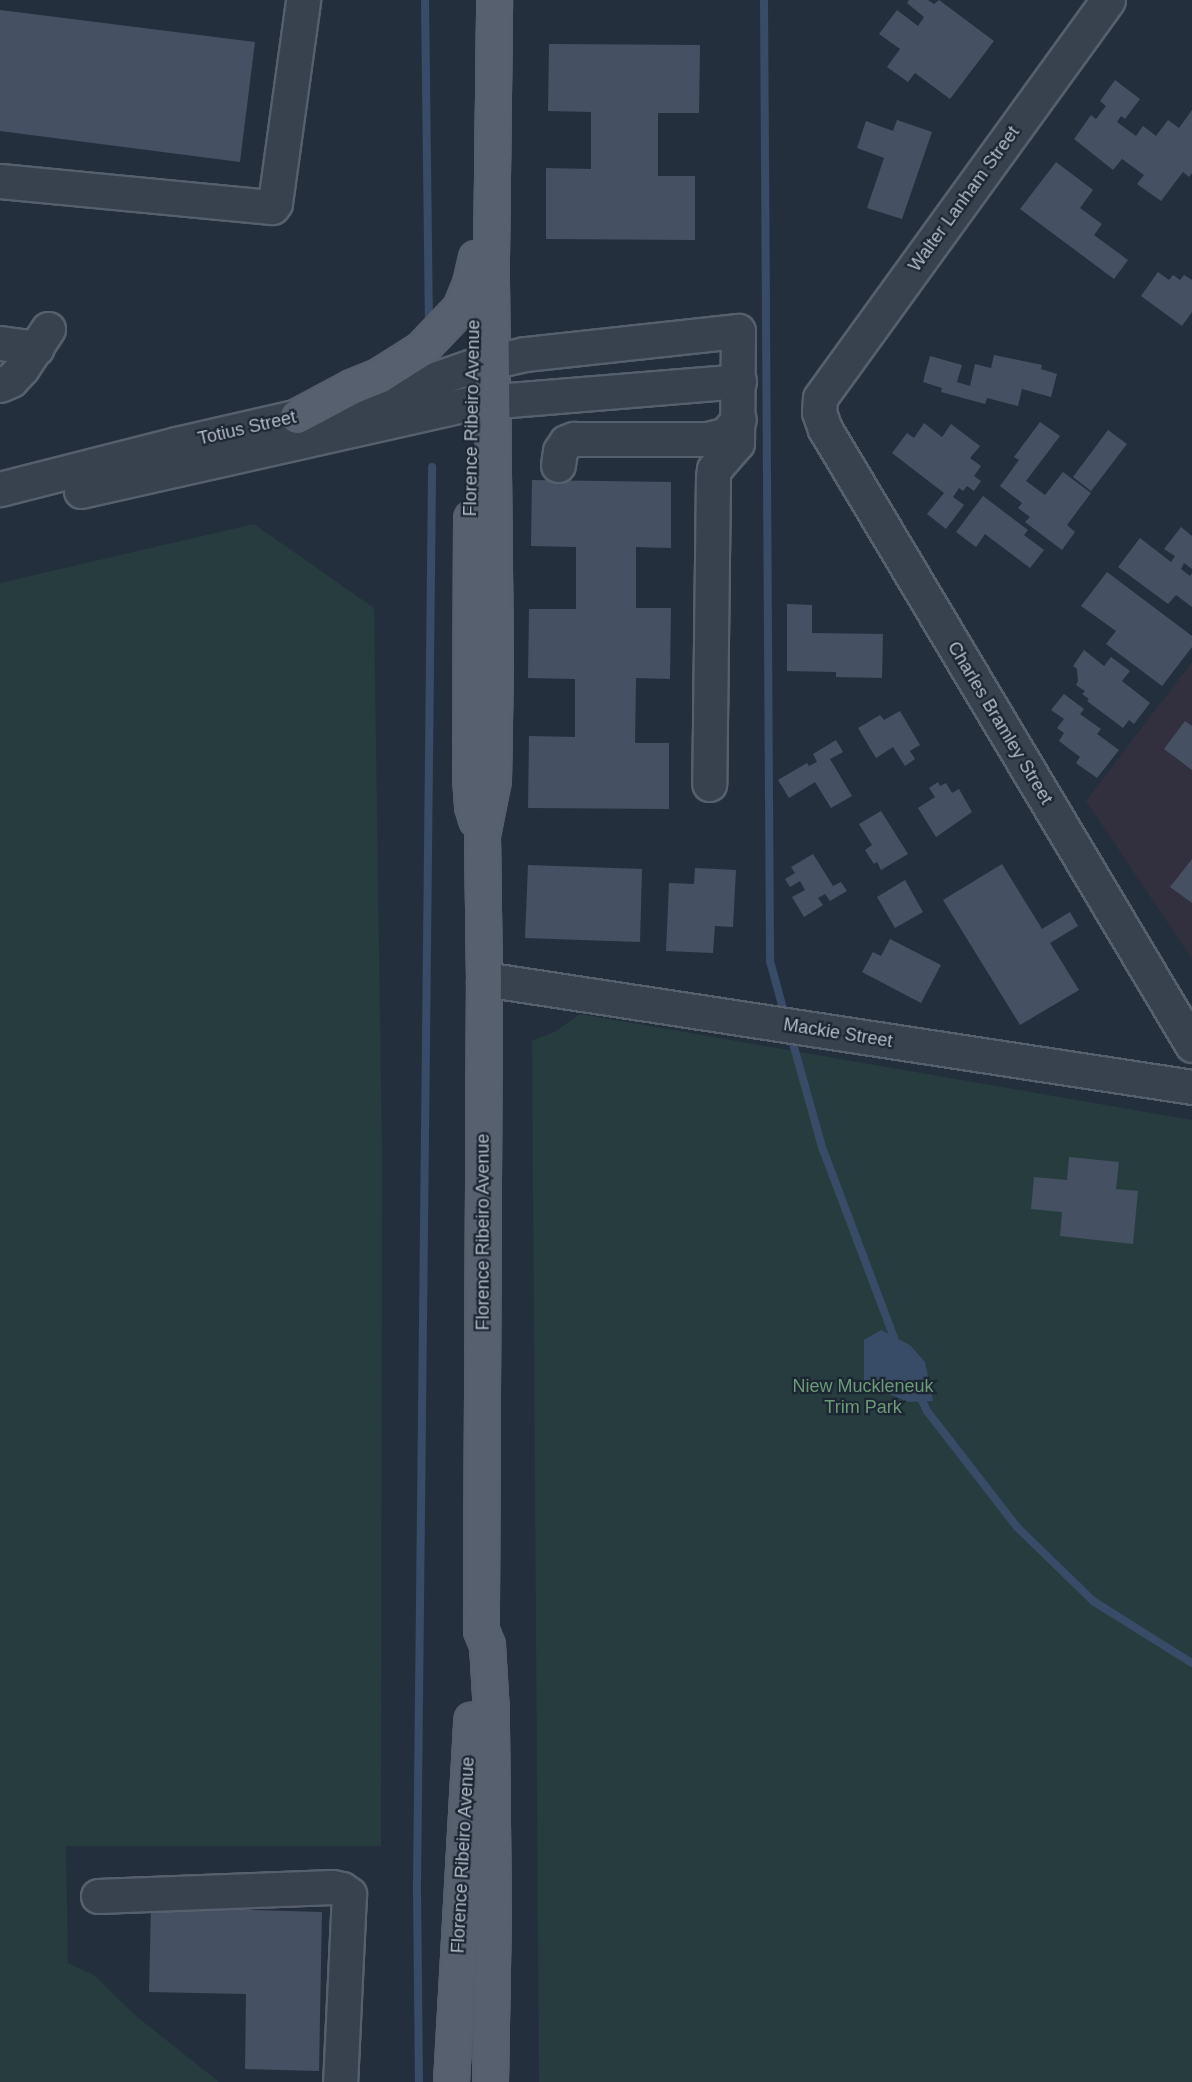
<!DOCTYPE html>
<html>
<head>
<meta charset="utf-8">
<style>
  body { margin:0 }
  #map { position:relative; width:1192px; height:2082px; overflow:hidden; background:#242f3e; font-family:Helvetica,sans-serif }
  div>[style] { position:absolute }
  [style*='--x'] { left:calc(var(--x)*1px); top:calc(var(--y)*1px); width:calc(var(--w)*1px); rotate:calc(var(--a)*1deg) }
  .medical>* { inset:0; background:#32303f }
  .green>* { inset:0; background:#263c3f }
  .water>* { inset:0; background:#394c67 }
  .stream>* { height:8px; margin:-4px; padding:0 4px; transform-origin:4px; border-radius:4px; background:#394c67 }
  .building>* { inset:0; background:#455162 }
  .roads { filter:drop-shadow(2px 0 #565f6c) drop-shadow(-2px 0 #565f6c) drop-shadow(0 2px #565f6c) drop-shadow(0 -2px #565f6c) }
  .minor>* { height:33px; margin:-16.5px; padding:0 16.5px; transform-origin:16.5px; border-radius:16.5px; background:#38414e }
  .major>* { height:33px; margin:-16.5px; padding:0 16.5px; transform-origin:16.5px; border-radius:16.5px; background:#56606e }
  span { translate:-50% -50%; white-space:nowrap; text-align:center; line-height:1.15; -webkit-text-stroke:4.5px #1d2633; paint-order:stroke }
  .street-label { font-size:18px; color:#b4bcc9 }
  .park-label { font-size:18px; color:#6b9a76 }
</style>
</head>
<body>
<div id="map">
  <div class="medical">
    <div style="clip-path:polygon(1192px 662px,1192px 959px,1086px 801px)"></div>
  </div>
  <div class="green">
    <div style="clip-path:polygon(254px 524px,374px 608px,382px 1153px,381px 1846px,66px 1846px,68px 1963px,94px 1975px,136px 2016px,219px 2082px,0 2082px,0 583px)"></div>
    <div style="clip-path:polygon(580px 1014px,1192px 1120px,1192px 2082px,539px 2082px,532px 1041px,556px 1031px)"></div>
  </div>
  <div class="water">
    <div style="clip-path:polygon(881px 1330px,910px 1345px,925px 1362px,933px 1401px,908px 1402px,864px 1383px,864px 1340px)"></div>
  </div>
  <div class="stream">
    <div style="--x:425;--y:0;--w:324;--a:89.3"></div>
    <div style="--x:764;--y:0;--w:961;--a:89.64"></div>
    <div style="--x:770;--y:961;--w:57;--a:74.7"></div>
    <div style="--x:790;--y:1033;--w:118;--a:74.3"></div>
    <div style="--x:822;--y:1147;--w:212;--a:69.3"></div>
    <div style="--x:919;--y:1394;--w:19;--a:65"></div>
    <div style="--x:927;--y:1411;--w:147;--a:52.2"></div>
    <div style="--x:1017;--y:1527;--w:106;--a:44.2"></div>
    <div style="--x:1093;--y:1601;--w:117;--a:32.1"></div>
    <div style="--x:419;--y:2082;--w:197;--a:-90.6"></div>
    <div style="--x:417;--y:1885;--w:1418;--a:-89.39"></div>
  </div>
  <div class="building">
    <div style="clip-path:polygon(909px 0,928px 0,934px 4px,939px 0,994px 41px,950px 99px,915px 73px,908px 82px,887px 67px,900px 49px,879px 34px,897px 10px,918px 26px,924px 17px,907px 3px)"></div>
    <div style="clip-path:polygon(0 10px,255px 42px,240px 162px,0 131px)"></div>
    <div style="clip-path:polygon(549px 44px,700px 45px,699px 113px,658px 113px,658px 176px,695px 176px,695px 240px,546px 239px,546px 168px,591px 169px,591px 112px,548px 111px)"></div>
    <div style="clip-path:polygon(1115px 80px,1140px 99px,1125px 119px,1121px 116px,1117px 122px,1136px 136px,1143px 126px,1156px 136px,1168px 120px,1179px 128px,1192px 110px,1192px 173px,1189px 177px,1183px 172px,1161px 201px,1137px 184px,1144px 175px,1122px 159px,1113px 170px,1074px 139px,1091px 115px,1096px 119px,1106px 106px,1100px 101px)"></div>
    <div style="clip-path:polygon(897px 120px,932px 132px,902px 219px,867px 208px,884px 158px,857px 148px,866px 121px,893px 131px)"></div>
    <div style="clip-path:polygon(1056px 162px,1093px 190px,1080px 208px,1102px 224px,1094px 235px,1128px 260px,1114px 279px,1020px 209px)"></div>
    <div style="clip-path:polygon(1158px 272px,1169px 280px,1173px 275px,1180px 280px,1184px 275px,1192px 280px,1192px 312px,1182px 326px,1141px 296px)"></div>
    <div style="clip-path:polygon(994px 355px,1042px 365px,1041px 369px,1057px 374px,1051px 397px,1022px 389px,1018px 406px,987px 398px,985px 404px,941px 392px,942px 388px,923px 382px,930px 356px,962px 365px,957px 382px,970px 386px,975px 364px,991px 368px)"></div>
    <div style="clip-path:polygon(1040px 422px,1060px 436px,1026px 481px,1045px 495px,1063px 472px,1091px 493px,1067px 525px,1075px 532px,1062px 550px,1025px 522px,1030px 517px,1018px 508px,1022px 503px,1000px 486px,1019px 460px,1014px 457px)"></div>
    <div style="clip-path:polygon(924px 423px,942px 437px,951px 424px,980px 446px,970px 458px,981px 466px,974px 476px,981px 481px,974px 491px,967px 486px,963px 491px,959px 488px,953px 497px,964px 505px,946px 529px,927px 514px,944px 493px,892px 453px,907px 433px,914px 438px)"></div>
    <div style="clip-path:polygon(1108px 430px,1127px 444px,1091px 491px,1073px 477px)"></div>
    <div style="clip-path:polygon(532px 480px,671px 482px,671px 548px,636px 547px,636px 608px,671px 608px,670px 679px,636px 678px,635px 743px,669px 743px,669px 809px,528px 808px,529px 736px,575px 737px,575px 679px,528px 678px,529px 609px,576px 609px,576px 547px,531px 546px)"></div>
    <div style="clip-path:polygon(983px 496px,1028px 530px,1024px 535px,1044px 550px,1030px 568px,985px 534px,976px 547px,956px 532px)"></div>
    <div style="clip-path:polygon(1181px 527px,1192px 536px,1192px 569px,1184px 563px,1181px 569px,1190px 576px,1192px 573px,1192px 607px,1176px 595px,1168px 604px,1118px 567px,1140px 538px,1171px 562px,1175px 556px,1164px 549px)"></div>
    <div style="clip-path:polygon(1107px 572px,1192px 636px,1192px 647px,1162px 686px,1106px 644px,1116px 631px,1081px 606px)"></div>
    <div style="clip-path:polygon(787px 604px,812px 605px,812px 633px,883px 634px,882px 678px,836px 677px,836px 672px,787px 671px)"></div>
    <div style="clip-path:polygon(1084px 650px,1104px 666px,1111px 657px,1130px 671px,1122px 681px,1150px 703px,1134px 724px,1129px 720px,1123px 728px,1087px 701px,1089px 699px,1082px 694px,1085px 691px,1076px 685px,1078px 681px,1077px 669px,1073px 666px)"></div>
    <div style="clip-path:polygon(1064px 694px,1084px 709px,1080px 714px,1101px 729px,1097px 734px,1119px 750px,1097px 778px,1076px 763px,1080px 757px,1059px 741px,1064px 733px,1057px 728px,1064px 719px,1051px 710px)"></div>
    <div style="clip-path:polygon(900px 711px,920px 745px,910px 751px,915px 759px,905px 766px,893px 747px,876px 758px,858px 728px,880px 715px,884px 720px)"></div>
    <div style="clip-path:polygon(1185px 721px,1192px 726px,1192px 770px,1164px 749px)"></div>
    <div style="clip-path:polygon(836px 740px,843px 752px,830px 759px,852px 796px,831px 808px,815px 782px,789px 798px,778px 780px,807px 763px,809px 766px,817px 762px,813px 754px)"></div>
    <div style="clip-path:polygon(938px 782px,940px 786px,946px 783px,952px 793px,959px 789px,972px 812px,936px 837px,918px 808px,935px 797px,929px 788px)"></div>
    <div style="clip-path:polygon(881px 811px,908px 854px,881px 870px,877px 862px,874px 864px,865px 850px,872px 845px,859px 824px)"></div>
    <div style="clip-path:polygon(813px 854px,833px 886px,841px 882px,847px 891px,830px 901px,825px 894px,818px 898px,823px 905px,804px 917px,792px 897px,805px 890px,800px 881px,790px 887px,785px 879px,795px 873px,791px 867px)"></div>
    <div style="clip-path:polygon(1192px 859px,1192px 903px,1170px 887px)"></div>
    <div style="clip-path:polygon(1002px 864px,1042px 929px,1070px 912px,1078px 926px,1050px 943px,1079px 990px,1020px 1025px,943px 900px)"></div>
    <div style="clip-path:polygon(528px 865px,642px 869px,640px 942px,525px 938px)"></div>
    <div style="clip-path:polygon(695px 868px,736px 870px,733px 927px,715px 926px,713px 953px,666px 951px,669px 883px,694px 884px)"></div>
    <div style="clip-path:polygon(905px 880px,923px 912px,895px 928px,877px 897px)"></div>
    <div style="clip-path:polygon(890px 939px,941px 965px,921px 1003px,862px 972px,873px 952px,881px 956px)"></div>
    <div style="clip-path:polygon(1069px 1157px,1119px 1162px,1116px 1189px,1138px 1191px,1133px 1244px,1060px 1236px,1062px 1212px,1031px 1209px,1034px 1177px,1067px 1180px)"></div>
    <div style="clip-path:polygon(151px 1907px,322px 1912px,319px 2071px,245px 2069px,246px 1994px,149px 1992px)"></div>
  </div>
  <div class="roads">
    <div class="minor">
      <div style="--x:1108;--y:0;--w:491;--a:125.9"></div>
      <div style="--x:820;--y:398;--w:14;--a:94"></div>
      <div style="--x:819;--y:412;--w:18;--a:71"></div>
      <div style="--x:825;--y:429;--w:717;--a:59.21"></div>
      <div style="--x:0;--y:181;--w:273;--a:5.5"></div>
      <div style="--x:272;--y:207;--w:5;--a:-53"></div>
      <div style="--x:275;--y:203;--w:205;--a:-82.1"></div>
      <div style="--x:0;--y:343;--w:37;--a:8"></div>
      <div style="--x:0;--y:385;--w:12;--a:-24"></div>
      <div style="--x:11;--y:380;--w:16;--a:-47"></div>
      <div style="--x:22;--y:368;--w:47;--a:-56.3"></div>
      <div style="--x:558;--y:465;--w:14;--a:-82"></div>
      <div style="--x:560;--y:451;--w:11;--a:-56"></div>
      <div style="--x:566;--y:442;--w:9;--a:-21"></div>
      <div style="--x:574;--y:439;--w:133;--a:0"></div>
      <div style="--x:707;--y:439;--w:18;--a:-13"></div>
      <div style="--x:725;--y:435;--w:21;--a:-49"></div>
      <div style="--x:0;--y:489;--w:182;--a:-14.3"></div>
      <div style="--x:176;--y:444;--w:214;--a:-12.9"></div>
      <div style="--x:385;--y:396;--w:92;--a:-19"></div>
      <div style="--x:472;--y:366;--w:54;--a:-12.8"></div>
      <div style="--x:525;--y:354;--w:214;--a:-6.2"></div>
      <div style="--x:738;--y:331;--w:112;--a:90.5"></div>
      <div style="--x:737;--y:443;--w:35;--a:131"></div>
      <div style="--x:714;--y:469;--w:8;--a:97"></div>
      <div style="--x:713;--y:477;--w:307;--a:90.7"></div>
      <div style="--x:81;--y:491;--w:402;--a:-12.7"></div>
      <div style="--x:473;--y:403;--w:267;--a:-4.7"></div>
      <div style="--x:484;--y:979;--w:716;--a:8.67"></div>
      <div style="--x:98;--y:1896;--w:234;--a:-2.2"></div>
      <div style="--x:332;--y:1887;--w:10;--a:11"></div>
      <div style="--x:342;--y:1889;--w:9;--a:36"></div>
      <div style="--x:349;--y:1894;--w:188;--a:92.7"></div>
    </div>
    <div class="major">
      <div style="--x:297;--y:416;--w:61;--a:-28.2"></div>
      <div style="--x:351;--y:387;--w:31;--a:-22"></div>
      <div style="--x:380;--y:375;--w:49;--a:-32.4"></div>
      <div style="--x:421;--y:349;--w:57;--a:-46.4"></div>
      <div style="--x:460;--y:308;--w:27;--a:-68"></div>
      <div style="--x:470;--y:283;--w:26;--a:-77"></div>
      <div style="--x:471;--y:518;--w:259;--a:90.2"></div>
      <div style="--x:470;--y:777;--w:29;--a:86"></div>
      <div style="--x:472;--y:806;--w:14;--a:73"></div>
      <div style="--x:451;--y:2082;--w:363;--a:-86.8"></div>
      <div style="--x:490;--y:2082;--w:164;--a:-89"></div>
      <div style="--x:493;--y:1918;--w:206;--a:-90.6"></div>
      <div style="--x:491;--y:1712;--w:67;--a:-93.4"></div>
      <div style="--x:487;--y:1645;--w:16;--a:-112"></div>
      <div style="--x:481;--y:1630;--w:22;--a:-90"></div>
      <div style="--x:481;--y:1608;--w:629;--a:-89.73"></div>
      <div style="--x:484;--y:979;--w:144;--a:-90.8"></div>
      <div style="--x:482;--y:835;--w:56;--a:-78.7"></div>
      <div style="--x:493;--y:780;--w:117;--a:-89"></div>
      <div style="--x:495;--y:663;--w:404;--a:-90.6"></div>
      <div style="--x:491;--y:259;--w:259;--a:-89.3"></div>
    </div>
  </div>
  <div class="street-label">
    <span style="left:964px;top:199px;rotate:-54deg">Walter Lanham Street</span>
    <span style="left:472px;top:418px;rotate:-89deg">Florence Ribeiro Avenue</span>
    <span style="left:247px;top:428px;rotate:-13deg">Totius Street</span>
    <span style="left:1000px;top:723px;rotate:59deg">Charles Bramley Street</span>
    <span style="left:838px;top:1033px;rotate:9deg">Mackie Street</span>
    <span style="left:483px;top:1232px;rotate:-90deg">Florence Ribeiro Avenue</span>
    <span style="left:463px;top:1855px;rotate:-87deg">Florence Ribeiro Avenue</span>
  </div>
  <div class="park-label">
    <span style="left:863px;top:1397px">Niew Muckleneuk<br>Trim Park</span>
  </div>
</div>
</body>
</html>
